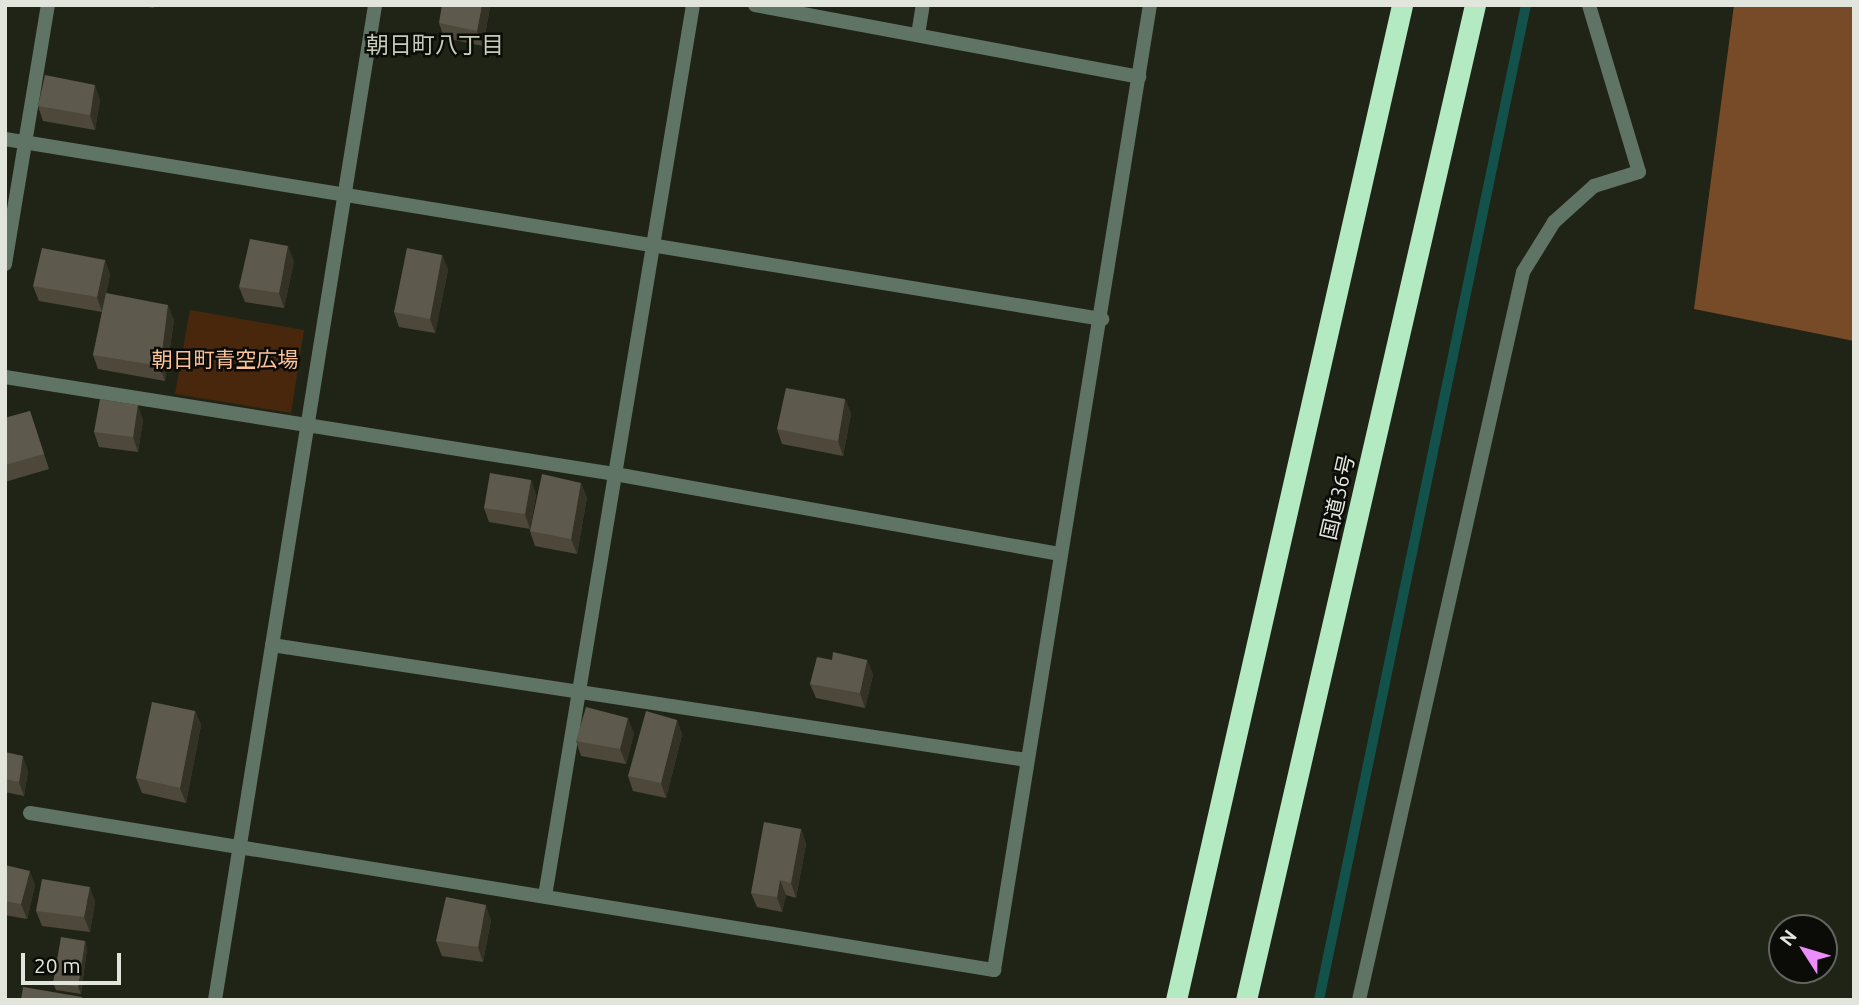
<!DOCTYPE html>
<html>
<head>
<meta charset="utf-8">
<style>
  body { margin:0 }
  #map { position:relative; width:1859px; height:1005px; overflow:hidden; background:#202417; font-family:Ubuntu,"Noto Sans JP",sans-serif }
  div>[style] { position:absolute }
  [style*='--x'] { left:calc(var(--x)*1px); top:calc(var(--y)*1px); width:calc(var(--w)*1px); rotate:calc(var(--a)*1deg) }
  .green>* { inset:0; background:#49270c }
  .forest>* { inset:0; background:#784b28 }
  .stream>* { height:10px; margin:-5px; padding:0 5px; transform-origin:5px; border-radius:5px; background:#13524b }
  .lane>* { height:14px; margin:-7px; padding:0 7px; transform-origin:7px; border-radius:7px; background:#5f7464 }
  .street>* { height:14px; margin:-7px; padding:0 7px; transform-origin:7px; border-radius:7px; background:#5f7464 }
  .highway>* { height:21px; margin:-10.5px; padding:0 10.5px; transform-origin:10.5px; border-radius:10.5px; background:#b3eac1 }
  .wall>* { inset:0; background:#4d483a }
  .shaded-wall>* { inset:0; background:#343225 }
  .building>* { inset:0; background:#5d594c }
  span { translate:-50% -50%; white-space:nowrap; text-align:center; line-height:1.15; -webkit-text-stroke:5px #0b0c07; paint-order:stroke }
  .park-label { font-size:21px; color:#fdc298 }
  .street-label { font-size:21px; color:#e2e5dc }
  .neighbourhood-label { font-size:23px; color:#c6cbb9 }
  .frame { position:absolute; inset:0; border:7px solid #e2e5dc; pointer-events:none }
  .north { position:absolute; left:1768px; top:914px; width:70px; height:70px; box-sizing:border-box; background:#0b0c07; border:2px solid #61635c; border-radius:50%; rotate:307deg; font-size:19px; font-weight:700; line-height:28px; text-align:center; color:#e2e5dc }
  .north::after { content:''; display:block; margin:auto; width:24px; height:32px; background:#eb8dfb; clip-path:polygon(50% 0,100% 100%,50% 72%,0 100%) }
  .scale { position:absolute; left:21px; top:953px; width:100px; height:32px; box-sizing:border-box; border:4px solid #e2e5dc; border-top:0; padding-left:9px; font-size:21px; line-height:24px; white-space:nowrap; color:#e2e5dc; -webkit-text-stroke:5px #0b0c07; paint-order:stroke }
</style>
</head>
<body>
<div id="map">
  <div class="green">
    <div style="clip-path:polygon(190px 310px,304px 330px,291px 413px,175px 394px)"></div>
  </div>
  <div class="forest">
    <div style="clip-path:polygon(1734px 5px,1854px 5px,1854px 341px,1694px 309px)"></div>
  </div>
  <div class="stream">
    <div style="--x:1319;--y:1000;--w:1016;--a:-78.25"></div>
  </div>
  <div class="lane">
    <div style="--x:1359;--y:1000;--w:746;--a:-77.3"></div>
    <div style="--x:1523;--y:272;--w:59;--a:-58.2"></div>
    <div style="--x:1554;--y:222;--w:54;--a:-42"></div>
    <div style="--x:1594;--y:186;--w:47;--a:-17.3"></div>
    <div style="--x:1639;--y:172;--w:174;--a:-106.7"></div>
  </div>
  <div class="street">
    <div style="--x:755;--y:5;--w:391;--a:10.6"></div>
    <div style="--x:918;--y:35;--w:30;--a:-81"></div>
    <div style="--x:5;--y:139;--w:1112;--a:9.32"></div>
    <div style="--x:5;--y:264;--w:263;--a:-80.6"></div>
    <div style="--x:5;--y:377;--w:618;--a:9.04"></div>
    <div style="--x:615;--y:474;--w:451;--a:10.2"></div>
    <div style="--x:272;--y:645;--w:763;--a:8.67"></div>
    <div style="--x:30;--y:813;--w:977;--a:9.25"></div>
    <div style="--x:994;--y:970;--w:978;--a:-80.82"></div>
    <div style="--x:545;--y:896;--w:903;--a:-80.57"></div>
    <div style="--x:215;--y:1000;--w:1008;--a:-80.86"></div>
  </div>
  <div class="highway">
    <div style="--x:1176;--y:1000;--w:1020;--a:-77.2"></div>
    <div style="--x:1246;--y:1000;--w:1021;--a:-77.04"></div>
  </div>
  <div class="wall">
    <div style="clip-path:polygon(135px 5px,154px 5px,154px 8px)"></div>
    <div style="clip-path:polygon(490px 7px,483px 46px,444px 38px,439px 23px)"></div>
    <div style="clip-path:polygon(100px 100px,95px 130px,43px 121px,38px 106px)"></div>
    <div style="clip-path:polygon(442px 255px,448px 270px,435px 333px,399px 327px,394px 312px)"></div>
    <div style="clip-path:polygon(105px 260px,110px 275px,106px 293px,174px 320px,165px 381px,98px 369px,93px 355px,102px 312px,39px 301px,33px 286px)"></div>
    <div style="clip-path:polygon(294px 261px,284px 308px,245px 302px,239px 287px)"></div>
    <div style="clip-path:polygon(845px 399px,851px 414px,843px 456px,782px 444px,777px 429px)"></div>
    <div style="clip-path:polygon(30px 411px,49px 469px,5px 482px,5px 418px)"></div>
    <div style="clip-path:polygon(143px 420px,138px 452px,99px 447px,94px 432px)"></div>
    <div style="clip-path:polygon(531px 480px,536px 495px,530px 529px,489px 522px,484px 508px)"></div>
    <div style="clip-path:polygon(587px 497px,577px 554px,535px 546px,530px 531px)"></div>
    <div style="clip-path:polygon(832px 660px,867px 660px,873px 675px,865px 708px,816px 698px,810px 684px)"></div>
    <div style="clip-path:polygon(195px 711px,201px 725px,186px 803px,142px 793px,136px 778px)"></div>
    <div style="clip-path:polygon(677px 720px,682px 735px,666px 798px,633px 791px,628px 776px)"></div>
    <div style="clip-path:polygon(634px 733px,626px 764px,581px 756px,576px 741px)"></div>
    <div style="clip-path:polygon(5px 752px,28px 771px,24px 796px,5px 792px)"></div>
    <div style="clip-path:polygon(801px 829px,806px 844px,796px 898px,786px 895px,782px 912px,757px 907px,751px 893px)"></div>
    <div style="clip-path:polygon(5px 865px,35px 885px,27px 919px,5px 915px)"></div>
    <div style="clip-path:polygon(95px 901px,90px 932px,42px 926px,36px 911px)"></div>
    <div style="clip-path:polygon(491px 920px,483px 962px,442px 956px,436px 941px)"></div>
    <div style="clip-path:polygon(85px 941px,87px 949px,81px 994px,56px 990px,53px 983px)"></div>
  </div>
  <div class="shaded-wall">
    <div style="clip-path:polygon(482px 5px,489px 5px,490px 7px,483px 46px,477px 31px)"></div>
    <div style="clip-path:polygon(95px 85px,100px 100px,95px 130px,90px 115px)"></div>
    <div style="clip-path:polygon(288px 246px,294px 261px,284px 308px,279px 293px)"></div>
    <div style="clip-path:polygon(442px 255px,448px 270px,435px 333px,430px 319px)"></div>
    <div style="clip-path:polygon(105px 260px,110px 275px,102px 312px,97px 297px)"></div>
    <div style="clip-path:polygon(168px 305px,174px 320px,165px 381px,160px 366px)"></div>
    <div style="clip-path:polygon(845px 399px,851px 414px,843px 456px,838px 441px)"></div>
    <div style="clip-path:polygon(138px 405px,143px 420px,138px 452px,133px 437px)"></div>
    <div style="clip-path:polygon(531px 480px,536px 495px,530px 529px,525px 514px)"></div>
    <div style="clip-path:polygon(581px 483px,587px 497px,577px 554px,571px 539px)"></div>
    <div style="clip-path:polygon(867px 660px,873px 675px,865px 708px,860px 693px)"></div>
    <div style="clip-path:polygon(195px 711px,201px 725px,186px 803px,180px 788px)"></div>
    <div style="clip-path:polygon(628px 718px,634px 733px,626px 764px,620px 749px)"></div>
    <div style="clip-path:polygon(677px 720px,682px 735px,666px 798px,661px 783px)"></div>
    <div style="clip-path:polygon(23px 756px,28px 771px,24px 796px,19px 782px)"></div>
    <div style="clip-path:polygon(801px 829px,806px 844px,796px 898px,791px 883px)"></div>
    <div style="clip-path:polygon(30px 871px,35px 885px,27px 919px,21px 904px)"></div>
    <div style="clip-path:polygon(780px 880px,786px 895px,782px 912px,777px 897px)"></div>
    <div style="clip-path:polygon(90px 887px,95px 901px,90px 932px,84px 917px)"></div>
    <div style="clip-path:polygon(486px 905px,491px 920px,483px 962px,478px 947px)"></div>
    <div style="clip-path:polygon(85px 941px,87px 949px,81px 994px,78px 987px)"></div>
  </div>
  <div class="building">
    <div style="clip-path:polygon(442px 5px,482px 5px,477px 31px,439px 23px)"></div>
    <div style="clip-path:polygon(45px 75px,95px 85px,90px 115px,38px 106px)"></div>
    <div style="clip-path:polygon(250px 239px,288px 246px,279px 293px,239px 287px)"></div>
    <div style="clip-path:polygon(42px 248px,105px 260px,97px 297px,33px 286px)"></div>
    <div style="clip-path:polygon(407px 248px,442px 255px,430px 319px,394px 312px)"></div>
    <div style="clip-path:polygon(106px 293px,168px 305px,160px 366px,93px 355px)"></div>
    <div style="clip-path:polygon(786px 388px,845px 399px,838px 441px,777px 429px)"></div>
    <div style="clip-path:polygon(100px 399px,138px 405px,133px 437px,94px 432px)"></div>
    <div style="clip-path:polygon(30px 411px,44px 454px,5px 465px,5px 418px)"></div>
    <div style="clip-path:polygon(490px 473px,531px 480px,525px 514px,484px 508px)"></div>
    <div style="clip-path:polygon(542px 474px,581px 483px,571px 539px,530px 531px)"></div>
    <div style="clip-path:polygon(833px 652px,867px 660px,860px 693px,810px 684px,817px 657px,832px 660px)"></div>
    <div style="clip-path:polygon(152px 702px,195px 711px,180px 788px,136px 778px)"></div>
    <div style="clip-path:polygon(586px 707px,628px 718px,620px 749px,576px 741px)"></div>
    <div style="clip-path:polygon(646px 711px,677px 720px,661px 783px,628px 776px)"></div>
    <div style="clip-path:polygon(5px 752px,23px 756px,19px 782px,5px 779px)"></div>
    <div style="clip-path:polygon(764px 822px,801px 829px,791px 883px,780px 880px,777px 897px,751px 893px)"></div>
    <div style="clip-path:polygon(5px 865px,30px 871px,21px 904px,5px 901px)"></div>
    <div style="clip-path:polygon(42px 879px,90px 887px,84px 917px,36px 911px)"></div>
    <div style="clip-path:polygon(446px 897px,486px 905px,478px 947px,436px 941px)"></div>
    <div style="clip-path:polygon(61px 937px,85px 941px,78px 987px,53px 983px)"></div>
    <div style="clip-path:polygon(23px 987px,82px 997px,82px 1000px,21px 1000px)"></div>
  </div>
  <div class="park-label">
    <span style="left:225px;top:359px">朝日町青空広場</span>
  </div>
  <div class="street-label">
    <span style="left:1337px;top:497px;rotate:-77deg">国道36号</span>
  </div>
  <div class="neighbourhood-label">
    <span style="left:435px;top:45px">朝日町八丁目</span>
  </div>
  <div class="frame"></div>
  <div class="north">N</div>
  <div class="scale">20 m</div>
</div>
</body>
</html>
